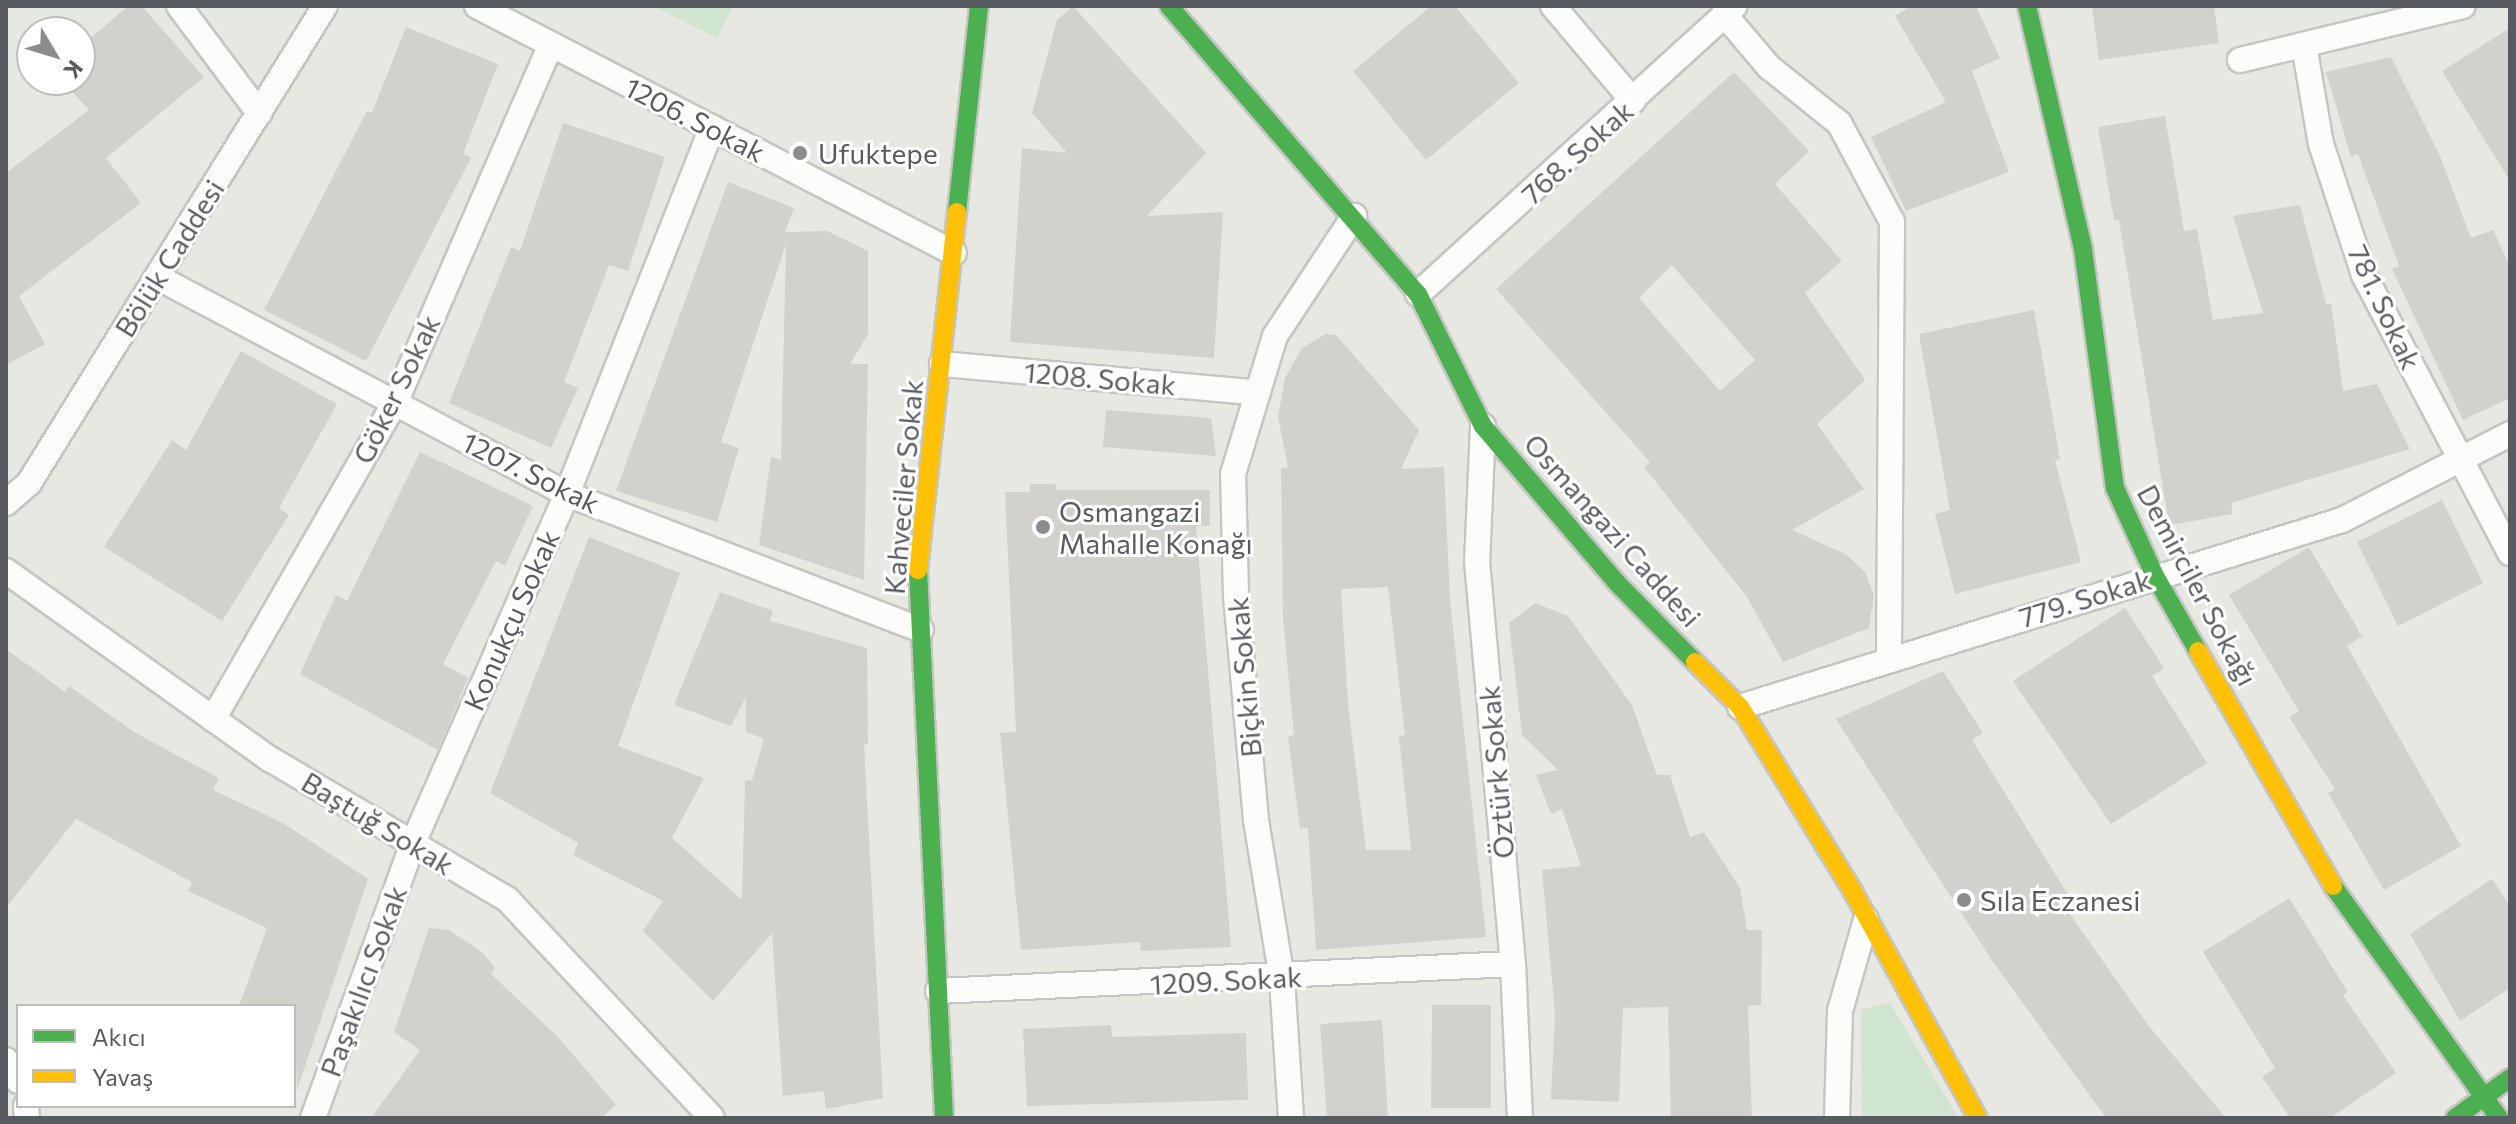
<!DOCTYPE html>
<html>
<head>
<meta charset="utf-8">
<style>
  body { margin:0 }
  #map { position:relative; width:2516px; height:1124px; overflow:hidden; background:#e8e8e2; font-family:Commissioner,sans-serif }
  div>[style] { position:absolute }
  [style*='--x'] { left:calc(var(--x)*1px); top:calc(var(--y)*1px); width:calc(var(--w)*1px); rotate:calc(var(--a)*1deg) }
  .green>* { inset:0; background:#cfe5cf }
  .building>* { inset:0; background:#d2d1cd }
  .roads { filter:drop-shadow(2px 0 #c5c6c4) drop-shadow(-2px 0 #c5c6c4) drop-shadow(0 2px #c5c6c4) drop-shadow(0 -2px #c5c6c4) }
  .street>* { height:24px; margin:-12px; padding:0 12px; transform-origin:12px; border-radius:12px; background:#fcfcfb }
  .fast>* { height:18px; margin:-9px; padding:0 9px; transform-origin:9px; border-radius:9px; background:#4caf50 }
  .slow>* { height:18px; margin:-9px; padding:0 9px; transform-origin:9px; border-radius:9px; background:#ffc107 }
  .dots>* { width:22px; height:22px; translate:-50% -50%; box-sizing:border-box; border:4px solid #fff; border-radius:50% }
  span { translate:-50% -50%; white-space:nowrap; text-align:center; line-height:1.15; -webkit-text-stroke:6px #fff; paint-order:stroke }
  .street-label { font-size:28px; color:#585b60 }
  .poi-label { font-size:28px; color:#585b60 }
  .left { translate:0 -50%; text-align:left }
  .frame { position:absolute; inset:0; border:8px solid #585b60; pointer-events:none }
  .legend { position:absolute; left:16px; top:1004px; width:280px; height:104px; box-sizing:border-box; background:#fff; border:2px solid #bcbdbf; margin:0; padding:10px 14px; list-style:none; font-size:24px; color:#585b60 }
  .legend li { display:flex; align-items:center; gap:16px; height:40px }
  .legend b { width:40px; border:2px solid #bcbdbf }
  .north { position:absolute; left:16px; top:16px; width:80px; height:80px; box-sizing:border-box; background:#fff; border:2px solid #bcbdbf; border-radius:50%; rotate:128deg; font-size:22px; font-weight:700; line-height:32px; text-align:center; color:#585b60 }
  .north::after { content:''; display:block; margin:auto; width:28px; height:36px; background:#8a8c8e; clip-path:polygon(50% 0,100% 100%,50% 72%,0 100%) }
</style>
</head>
<body>
<div id="map">
  <div class="green">
    <div style="clip-path:polygon(654px 6px,733px 6px,717px 38px)"></div>
    <div style="clip-path:polygon(1890px 1003px,1958px 1118px,1862px 1118px,1861px 1010px)"></div>
  </div>
  <div class="building">
    <div style="clip-path:polygon(128px 6px,142px 6px,204px 77px,106px 158px,141px 203px,19px 296px,45px 344px,6px 365px,6px 173px,89px 110px,61px 80px,80px 80px,80px 47px)"></div>
    <div style="clip-path:polygon(1073px 6px,1206px 153px,1147px 216px,1223px 212px,1214px 358px,1010px 342px,1022px 148px,1067px 153px,1032px 113px,1057px 20px)"></div>
    <div style="clip-path:polygon(1431px 6px,1455px 6px,1519px 83px,1426px 160px,1353px 71px)"></div>
    <div style="clip-path:polygon(1911px 6px,1976px 6px,2000px 58px,1972px 71px,2009px 172px,1906px 211px,1871px 137px,1946px 102px,1895px 16px)"></div>
    <div style="clip-path:polygon(2092px 6px,2214px 6px,2219px 43px,2099px 60px)"></div>
    <div style="clip-path:polygon(406px 27px,498px 64px,463px 154px,471px 158px,366px 361px,264px 310px,367px 111px,372px 113px)"></div>
    <div style="clip-path:polygon(2510px 28px,2510px 181px,2442px 71px)"></div>
    <div style="clip-path:polygon(2391px 57px,2440px 156px,2471px 238px,2493px 230px,2510px 266px,2510px 398px,2463px 420px,2392px 269px,2399px 266px,2358px 154px,2351px 157px,2326px 72px)"></div>
    <div style="clip-path:polygon(evenodd,1734px 72px,1809px 151px,1775px 184px,1842px 261px,1805px 293px,1865px 380px,1817px 424px,1864px 489px,1792px 530px,1847px 555px,1865px 572px,1874px 595px,1869px 628px,1783px 662px,1747px 597px,1644px 467px,1650px 462px,1496px 289px,1734px 72px,1672px 265px,1755px 360px,1720px 391px,1639px 298px,1672px 265px)"></div>
    <div style="clip-path:polygon(2165px 116px,2184px 231px,2197px 229px,2213px 320px,2263px 313px,2233px 216px,2300px 205px,2326px 304px,2331px 303px,2343px 391px,2377px 384px,2410px 449px,2231px 503px,2233px 514px,2169px 525px,2119px 220px,2114px 220px,2098px 127px)"></div>
    <div style="clip-path:polygon(563px 123px,665px 157px,628px 271px,609px 265px,564px 382px,578px 388px,551px 448px,449px 403px,511px 247px,520px 251px)"></div>
    <div style="clip-path:polygon(728px 182px,794px 208px,785px 232px,827px 231px,868px 251px,868px 334px,850px 364px,868px 364px,864px 580px,759px 545px,771px 457px,781px 460px,786px 244px,721px 442px,739px 448px,717px 522px,616px 491px)"></div>
    <div style="clip-path:polygon(2034px 310px,2060px 459px,2055px 460px,2081px 562px,1955px 594px,1935px 514px,1950px 510px,1919px 334px)"></div>
    <div style="clip-path:polygon(evenodd,1326px 334px,1336px 335px,1419px 430px,1401px 469px,1444px 467px,1450px 600px,1486px 937px,1316px 950px,1308px 828px,1300px 829px,1288px 736px,1294px 735px,1283px 619px,1281px 468px,1288px 468px,1278px 417px,1285px 378px,1302px 348px,1326px 334px,1388px 587px,1405px 735px,1399px 736px,1411px 850px,1366px 850px,1348px 704px,1341px 589px,1388px 587px)"></div>
    <div style="clip-path:polygon(241px 351px,337px 404px,279px 508px,289px 515px,222px 621px,104px 547px,172px 440px,186px 450px)"></div>
    <div style="clip-path:polygon(1106px 410px,1211px 418px,1216px 456px,1103px 447px)"></div>
    <div style="clip-path:polygon(420px 452px,533px 506px,505px 566px,496px 561px,443px 664px,468px 678px,438px 750px,300px 674px,336px 595px,347px 601px)"></div>
    <div style="clip-path:polygon(1030px 484px,1055px 484px,1057px 490px,1210px 490px,1210px 526px,1196px 526px,1231px 947px,1141px 951px,1140px 942px,1021px 950px,1000px 733px,1016px 732px,1005px 492px,1030px 492px)"></div>
    <div style="clip-path:polygon(2442px 500px,2483px 583px,2398px 626px,2357px 542px)"></div>
    <div style="clip-path:polygon(589px 537px,680px 573px,618px 746px,704px 778px,672px 838px,742px 900px,745px 781px,752px 780px,764px 739px,746px 732px,746px 697px,731px 726px,674px 705px,720px 592px,773px 611px,770px 621px,867px 648px,868px 744px,864px 745px,883px 1098px,826px 1109px,824px 1091px,783px 1096px,772px 933px,713px 1001px,643px 931px,663px 901px,573px 855px,578px 843px,490px 793px)"></div>
    <div style="clip-path:polygon(2309px 547px,2362px 636px,2347px 646px,2461px 846px,2384px 890px,2328px 793px,2335px 789px,2289px 717px,2299px 711px,2229px 595px)"></div>
    <div style="clip-path:polygon(1535px 603px,1568px 616px,1632px 705px,1657px 775px,1670px 775px,1690px 837px,1704px 832px,1740px 888px,1747px 930px,1762px 930px,1761px 1005px,1748px 1006px,1752px 1118px,1671px 1118px,1668px 1007px,1623px 1008px,1619px 1102px,1551px 1099px,1555px 1014px,1542px 870px,1581px 866px,1562px 809px,1551px 814px,1536px 775px,1558px 770px,1522px 735px,1509px 623px)"></div>
    <div style="clip-path:polygon(2125px 608px,2164px 668px,2152px 676px,2207px 763px,2111px 824px,2013px 681px)"></div>
    <div style="clip-path:polygon(6px 649px,65px 692px,69px 686px,134px 732px,219px 778px,213px 790px,283px 823px,368px 879px,297px 1090px,294px 1006px,239px 1006px,267px 928px,188px 891px,192px 882px,76px 819px,6px 908px)"></div>
    <div style="clip-path:polygon(1943px 671px,1983px 733px,1972px 740px,2070px 898px,2062px 903px,2148px 1025px,2226px 1118px,2106px 1118px,1991px 959px,1836px 719px)"></div>
    <div style="clip-path:polygon(2492px 879px,2510px 906px,2510px 988px,2460px 1021px,2410px 934px)"></div>
    <div style="clip-path:polygon(2289px 898px,2348px 992px,2343px 995px,2396px 1073px,2330px 1118px,2290px 1118px,2262px 1077px,2275px 1068px,2203px 952px)"></div>
    <div style="clip-path:polygon(429px 928px,449px 930px,482px 952px,495px 968px,491px 974px,558px 1037px,616px 1105px,601px 1118px,371px 1118px,420px 1050px,394px 1032px)"></div>
    <div style="clip-path:polygon(1432px 1005px,1491px 1005px,1491px 1108px,1431px 1108px)"></div>
    <div style="clip-path:polygon(1382px 1020px,1388px 1118px,1327px 1118px,1320px 1024px)"></div>
    <div style="clip-path:polygon(1111px 1025px,1112px 1037px,1246px 1033px,1248px 1100px,1027px 1106px,1023px 1029px)"></div>
  </div>
  <div class="roads">
    <div class="street">
      <div style="--x:179;--y:6;--w:134;--a:53.2"></div>
      <div style="--x:477;--y:6;--w:537;--a:27.38"></div>
      <div style="--x:1553;--y:6;--w:124;--a:49.9"></div>
      <div style="--x:1724;--y:14;--w:70;--a:49.7"></div>
      <div style="--x:1769;--y:67;--w:90;--a:38.7"></div>
      <div style="--x:1839;--y:123;--w:112;--a:61.8"></div>
      <div style="--x:1892;--y:222;--w:438;--a:90.4"></div>
      <div style="--x:2304;--y:45;--w:100;--a:80.3"></div>
      <div style="--x:2321;--y:144;--w:138;--a:71.8"></div>
      <div style="--x:2364;--y:275;--w:314;--a:62.3"></div>
      <div style="--x:2240;--y:60;--w:229;--a:-13.6"></div>
      <div style="--x:157;--y:277;--w:464;--a:27.9"></div>
      <div style="--x:567;--y:494;--w:379;--a:21"></div>
      <div style="--x:1418;--y:294;--w:428;--a:-42.3"></div>
      <div style="--x:942;--y:364;--w:317;--a:5.2"></div>
      <div style="--x:1483;--y:426;--w:135;--a:92.5"></div>
      <div style="--x:1477;--y:561;--w:405;--a:84.9"></div>
      <div style="--x:1513;--y:964;--w:154;--a:87.4"></div>
      <div style="--x:6;--y:503;--w:30;--a:-41"></div>
      <div style="--x:29;--y:483;--w:561;--a:-58.18"></div>
      <div style="--x:6;--y:571;--w:324;--a:35.5"></div>
      <div style="--x:270;--y:759;--w:275;--a:30.6"></div>
      <div style="--x:507;--y:899;--w:300;--a:46.9"></div>
      <div style="--x:1740;--y:707;--w:630;--a:-17.26"></div>
      <div style="--x:2342;--y:520;--w:189;--a:-27.1"></div>
      <div style="--x:213;--y:719;--w:365;--a:-60.1"></div>
      <div style="--x:395;--y:403;--w:391;--a:-66.5"></div>
      <div style="--x:938;--y:991;--w:576;--a:-2.69"></div>
      <div style="--x:6;--y:1060;--w:24;--a:60"></div>
      <div style="--x:26;--y:1106;--w:12;--a:85"></div>
      <div style="--x:313;--y:1118;--w:293;--a:-70"></div>
      <div style="--x:413;--y:843;--w:381;--a:-66.2"></div>
      <div style="--x:567;--y:494;--w:394;--a:-68.4"></div>
      <div style="--x:1291;--y:1118;--w:139;--a:-93.7"></div>
      <div style="--x:1282;--y:979;--w:161;--a:-99.3"></div>
      <div style="--x:1256;--y:820;--w:227;--a:-95.1"></div>
      <div style="--x:1236;--y:594;--w:120;--a:-91.4"></div>
      <div style="--x:1233;--y:474;--w:144;--a:-73.1"></div>
      <div style="--x:1275;--y:336;--w:144;--a:-56.6"></div>
      <div style="--x:1837;--y:1118;--w:107;--a:-88.4"></div>
      <div style="--x:1840;--y:1011;--w:95;--a:-74.1"></div>
    </div>
    <div class="fast">
      <div style="--x:1169;--y:6;--w:381;--a:49.2"></div>
      <div style="--x:1418;--y:294;--w:147;--a:63.8"></div>
      <div style="--x:1483;--y:426;--w:206;--a:49.5"></div>
      <div style="--x:1617;--y:583;--w:111;--a:45.4"></div>
      <div style="--x:2027;--y:6;--w:249;--a:77"></div>
      <div style="--x:2083;--y:249;--w:241;--a:82.4"></div>
      <div style="--x:2115;--y:488;--w:97;--a:65.6"></div>
      <div style="--x:2155;--y:576;--w:86;--a:60.2"></div>
      <div style="--x:957;--y:212;--w:207;--a:-83.9"></div>
      <div style="--x:918;--y:570;--w:549;--a:87.28"></div>
      <div style="--x:2333;--y:886;--w:285;--a:54.4"></div>
      <div style="--x:2455;--y:1118;--w:68;--a:-36"></div>
    </div>
    <div class="slow">
      <div style="--x:918;--y:570;--w:360;--a:-83.8"></div>
      <div style="--x:2198;--y:651;--w:271;--a:60.1"></div>
      <div style="--x:1695;--y:662;--w:64;--a:45"></div>
      <div style="--x:1740;--y:707;--w:215;--a:58.5"></div>
      <div style="--x:1852;--y:890;--w:260;--a:61.1"></div>
    </div>
  </div>
  <div class="dots">
    <div style="left:800px;top:153px;background:#8a8c8e"></div>
    <div style="left:1043px;top:527px;background:#8a8c8e"></div>
    <div style="left:1964px;top:900px;background:#8a8c8e"></div>
  </div>
  <div class="street-label">
    <span style="left:695px;top:119px;rotate:27deg">1206. Sokak</span>
    <span style="left:1577px;top:152px;rotate:-42deg">768. Sokak</span>
    <span style="left:169px;top:258px;rotate:-58deg">Bölük Caddesi</span>
    <span style="left:2385px;top:307px;rotate:65deg">781. Sokak</span>
    <span style="left:1100px;top:378px;rotate:5deg">1208. Sokak</span>
    <span style="left:396px;top:389px;rotate:-64deg">Göker Sokak</span>
    <span style="left:531px;top:472px;rotate:26deg">1207. Sokak</span>
    <span style="left:903px;top:487px;rotate:-85deg">Kahveciler Sokak</span>
    <span style="left:1613px;top:530px;rotate:48deg">Osmangazi Caddesi</span>
    <span style="left:2198px;top:585px;rotate:62deg">Demirciler Sokağı</span>
    <span style="left:2085px;top:598px;rotate:-17deg">779. Sokak</span>
    <span style="left:511px;top:620px;rotate:-66deg">Konukçu Sokak</span>
    <span style="left:1244px;top:677px;rotate:-95deg">Biçkin Sokak</span>
    <span style="left:1496px;top:772px;rotate:-95deg">Öztürk Sokak</span>
    <span style="left:378px;top:823px;rotate:31deg">Baştuğ Sokak</span>
    <span style="left:1226px;top:980px;rotate:-3deg">1209. Sokak</span>
    <span style="left:363px;top:981px;rotate:-70deg">Paşakılıcı Sokak</span>
  </div>
  <div class="poi-label">
    <span class="left" style="left:818px;top:153px">Ufuktepe</span>
    <span class="left" style="left:1059px;top:527px">Osmangazi<br>Mahalle Konağı</span>
    <span class="left" style="left:1980px;top:900px">Sıla Eczanesi</span>
  </div>
  <div class="frame"></div>
  <ul class="legend">
  <li><b style="height:10px;background:#4caf50"></b>Akıcı</li>
  <li><b style="height:10px;background:#ffc107"></b>Yavaş</li>
  </ul>
  <div class="north">K</div>
</div>
</body>
</html>
